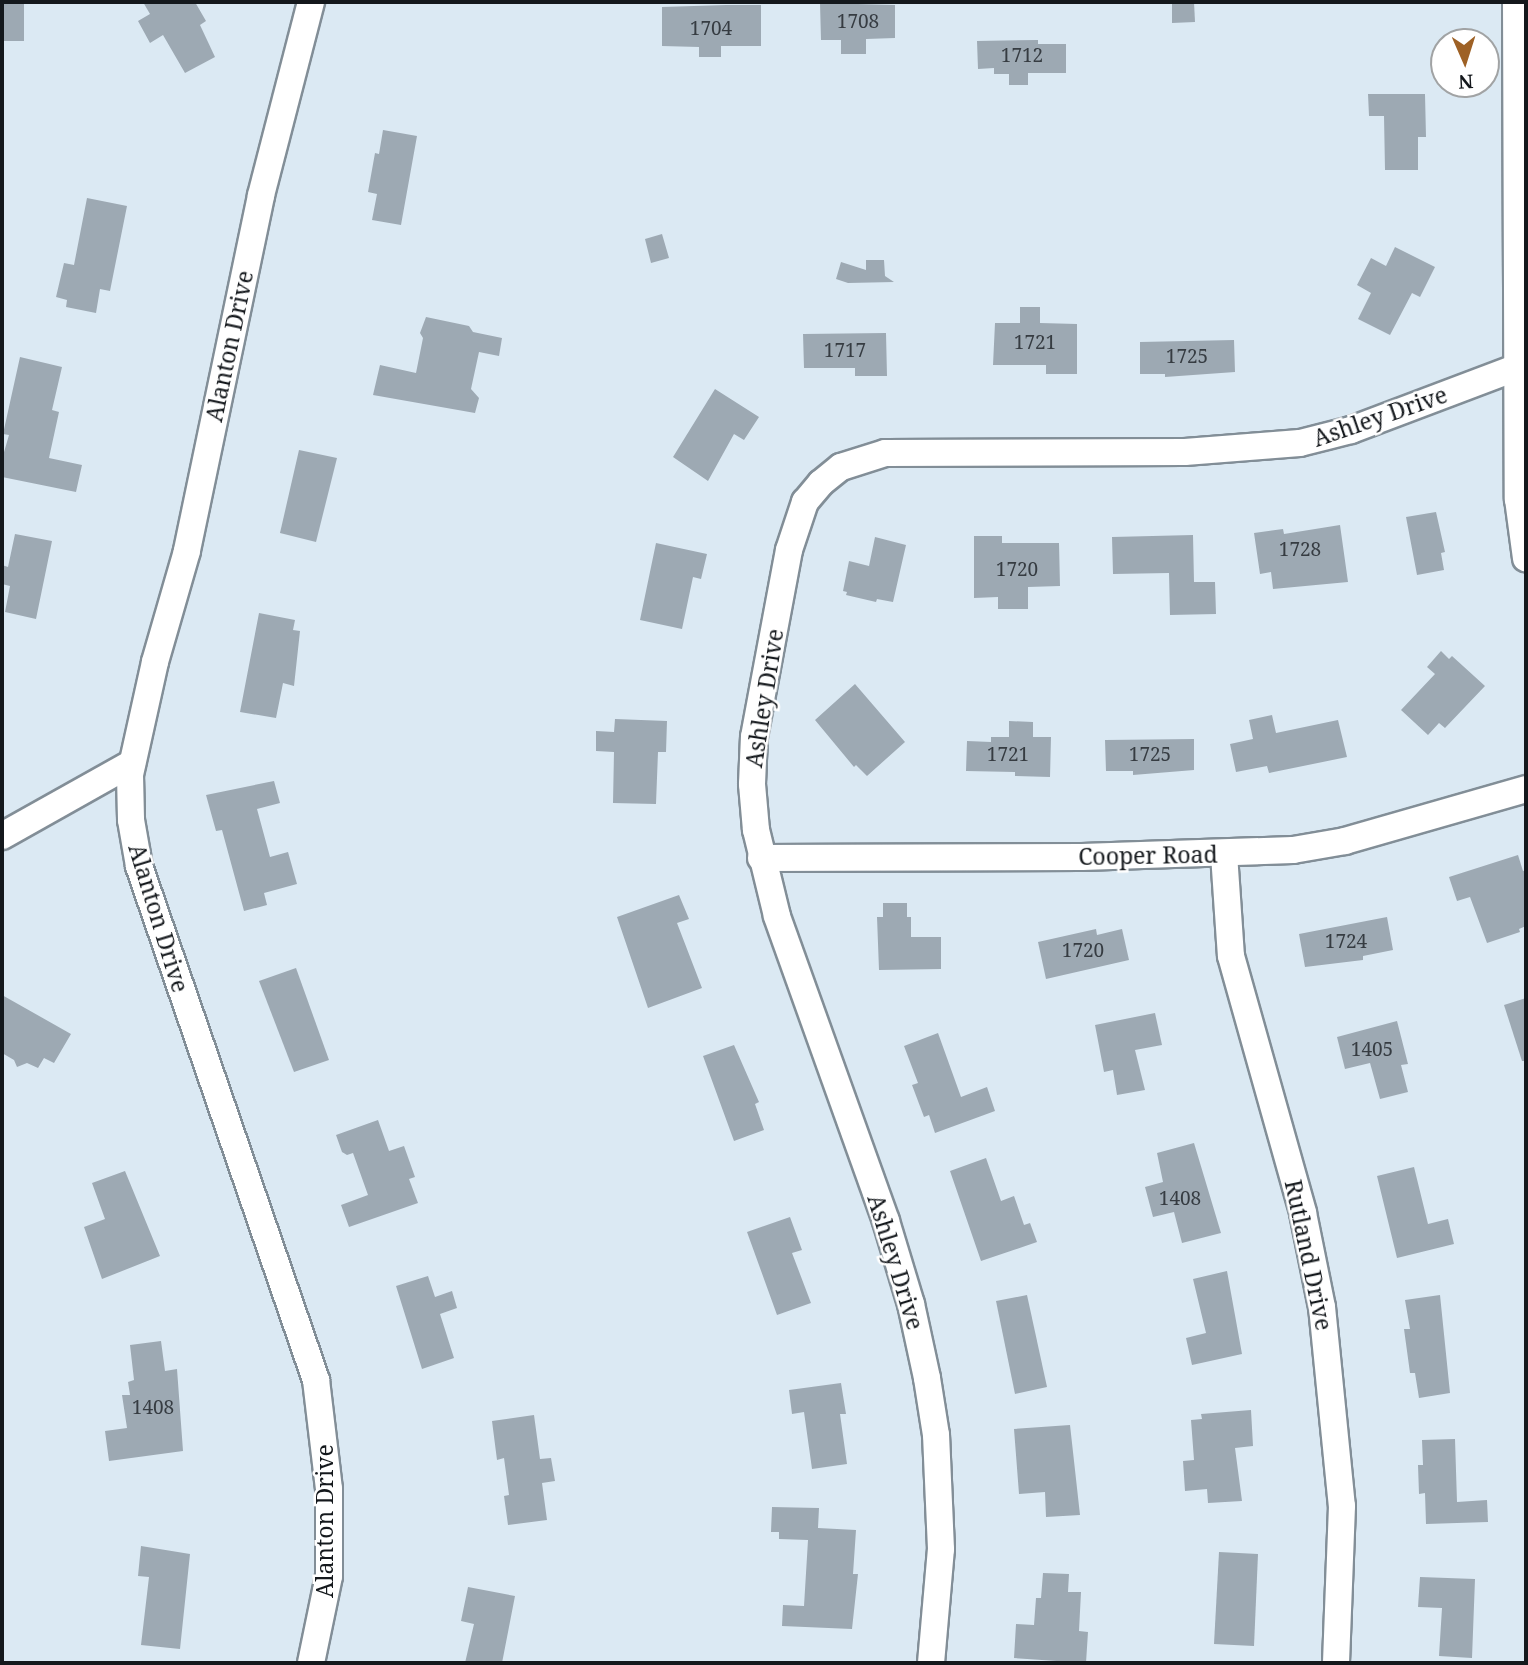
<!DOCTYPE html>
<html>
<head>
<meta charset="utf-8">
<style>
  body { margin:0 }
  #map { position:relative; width:1528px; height:1665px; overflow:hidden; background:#dbe9f3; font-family:"Noto Serif",serif }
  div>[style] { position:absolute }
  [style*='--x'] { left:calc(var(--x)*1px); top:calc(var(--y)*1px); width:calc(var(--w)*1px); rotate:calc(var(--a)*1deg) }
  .building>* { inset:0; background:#9da9b3 }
  .roads { filter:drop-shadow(2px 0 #828e97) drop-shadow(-2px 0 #828e97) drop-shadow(0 2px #828e97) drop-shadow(0 -2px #828e97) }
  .street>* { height:26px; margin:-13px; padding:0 13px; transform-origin:13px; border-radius:13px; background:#fff }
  span { translate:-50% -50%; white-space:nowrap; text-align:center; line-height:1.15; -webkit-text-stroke:5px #fff; paint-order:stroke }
  .number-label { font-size:19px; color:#363c42 }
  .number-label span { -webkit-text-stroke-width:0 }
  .street-label { font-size:23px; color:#14181c }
  .frame { position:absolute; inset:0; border:4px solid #14181c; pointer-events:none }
  .north { position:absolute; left:1430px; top:28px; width:70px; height:70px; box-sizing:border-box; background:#fff; border:2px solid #a1a3a4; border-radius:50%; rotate:177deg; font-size:19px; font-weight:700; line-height:28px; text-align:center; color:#14181c }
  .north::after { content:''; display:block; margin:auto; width:24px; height:32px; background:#9e6125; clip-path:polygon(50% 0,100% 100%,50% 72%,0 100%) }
</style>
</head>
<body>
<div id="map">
  <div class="building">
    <div style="clip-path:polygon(2px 2px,24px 2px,24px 41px,2px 41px)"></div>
    <div style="clip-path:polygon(143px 2px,195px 2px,206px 21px,200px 25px,215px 57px,185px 73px,163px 35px,150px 43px,138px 21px,150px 14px)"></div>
    <div style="clip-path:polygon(1172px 2px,1194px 2px,1195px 22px,1172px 23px)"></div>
    <div style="clip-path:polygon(820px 3px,895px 5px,895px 38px,866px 39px,866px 54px,841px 54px,841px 40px,821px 40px)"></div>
    <div style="clip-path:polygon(726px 5px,761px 5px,761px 46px,721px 46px,721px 57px,699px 57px,699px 47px,662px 46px,662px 7px)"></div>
    <div style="clip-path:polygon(1038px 40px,1038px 44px,1066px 44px,1066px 73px,1028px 73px,1028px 85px,1009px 85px,1009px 74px,994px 74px,994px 68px,978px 69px,977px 41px)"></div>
    <div style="clip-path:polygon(1368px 94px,1425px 94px,1426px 137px,1418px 137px,1418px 170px,1385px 170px,1384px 116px,1369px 116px)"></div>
    <div style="clip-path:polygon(383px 130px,417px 136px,401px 225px,372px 220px,377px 194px,368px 192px,375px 153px,379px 154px)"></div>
    <div style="clip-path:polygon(87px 198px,127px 206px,110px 291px,100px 289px,96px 313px,66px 307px,67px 300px,56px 297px,64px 263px,74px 265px)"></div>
    <div style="clip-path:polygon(662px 234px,669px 258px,651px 263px,645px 239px)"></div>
    <div style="clip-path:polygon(1395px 247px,1435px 267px,1420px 297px,1412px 293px,1390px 335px,1358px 319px,1371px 293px,1357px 285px,1371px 258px,1386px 266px)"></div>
    <div style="clip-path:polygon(866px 260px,884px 260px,885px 276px,894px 282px,848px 283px,836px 279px,841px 262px,866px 270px)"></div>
    <div style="clip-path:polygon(1020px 307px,1040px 307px,1040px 323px,1077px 324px,1077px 374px,1046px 374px,1046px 365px,993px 365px,995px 323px,1020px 323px)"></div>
    <div style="clip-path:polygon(426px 317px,469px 326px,473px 332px,502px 338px,499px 356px,479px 352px,471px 389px,479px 398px,475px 413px,373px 395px,380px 365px,416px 373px,423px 338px,420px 333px)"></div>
    <div style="clip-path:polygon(886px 333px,887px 376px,855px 376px,855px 368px,804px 368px,803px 334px)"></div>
    <div style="clip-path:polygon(1234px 340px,1235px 372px,1165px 377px,1165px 374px,1140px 374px,1140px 342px)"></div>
    <div style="clip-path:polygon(20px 357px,62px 367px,52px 410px,59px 412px,49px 458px,82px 465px,76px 492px,2px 477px,2px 459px,9px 435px,3px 434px)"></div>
    <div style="clip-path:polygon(715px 389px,759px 417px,744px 440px,734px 434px,708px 481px,673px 457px)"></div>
    <div style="clip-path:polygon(299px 450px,337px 458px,316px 542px,280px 533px)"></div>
    <div style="clip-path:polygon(1436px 512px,1445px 552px,1441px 553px,1444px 570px,1417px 575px,1406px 517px)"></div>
    <div style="clip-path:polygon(1340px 525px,1348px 582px,1273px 589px,1271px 572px,1260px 574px,1254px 533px,1283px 529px,1284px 534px)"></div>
    <div style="clip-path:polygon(15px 534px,52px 541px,36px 619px,5px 612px,10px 586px,2px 584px,2px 565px,8px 567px)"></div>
    <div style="clip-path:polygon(1193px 535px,1194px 582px,1215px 582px,1216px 614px,1170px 615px,1169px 573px,1113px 574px,1112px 537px)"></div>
    <div style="clip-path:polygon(974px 536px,1002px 536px,1002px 543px,1059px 543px,1060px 586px,1028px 587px,1028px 609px,998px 609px,998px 597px,974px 598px)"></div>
    <div style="clip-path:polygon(875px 537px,906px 545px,893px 602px,877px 599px,876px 602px,846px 595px,847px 592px,843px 591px,849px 561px,869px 566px)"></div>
    <div style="clip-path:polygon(656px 543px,707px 554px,701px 579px,693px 577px,682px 629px,640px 620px)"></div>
    <div style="clip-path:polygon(259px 613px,295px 620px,293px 630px,300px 631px,294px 686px,283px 683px,276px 718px,240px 712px)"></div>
    <div style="clip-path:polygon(1441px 651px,1449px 659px,1452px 656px,1485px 686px,1445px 728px,1439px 723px,1428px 735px,1401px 710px,1435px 674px,1427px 667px)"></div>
    <div style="clip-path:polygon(855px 684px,905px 742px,867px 776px,856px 765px,854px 767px,815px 720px)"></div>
    <div style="clip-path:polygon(1272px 715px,1276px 733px,1338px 720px,1347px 757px,1269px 773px,1267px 766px,1236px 772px,1230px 744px,1253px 739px,1249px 720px)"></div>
    <div style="clip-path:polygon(615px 719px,667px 721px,666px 752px,658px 752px,656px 804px,613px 803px,614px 752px,596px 751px,596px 731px,614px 732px)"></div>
    <div style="clip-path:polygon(1009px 721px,1033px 722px,1033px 737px,1051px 737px,1050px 777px,1015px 776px,1015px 772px,966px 771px,967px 741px,991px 742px,991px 737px,1009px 737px)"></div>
    <div style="clip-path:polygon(1194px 739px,1194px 770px,1133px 775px,1133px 771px,1106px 771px,1105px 740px)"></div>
    <div style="clip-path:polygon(274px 781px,280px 803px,257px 809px,270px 857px,288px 852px,297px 884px,264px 893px,267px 905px,244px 911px,222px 830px,216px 831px,206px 795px)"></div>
    <div style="clip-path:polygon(1518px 855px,1523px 871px,1526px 870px,1526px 926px,1519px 929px,1520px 932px,1487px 943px,1470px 897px,1457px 901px,1449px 877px)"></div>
    <div style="clip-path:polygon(679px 895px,689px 919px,677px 923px,702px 988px,648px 1008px,617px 917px)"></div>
    <div style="clip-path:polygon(883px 903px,907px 903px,907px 917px,911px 917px,911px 937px,941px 937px,941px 969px,879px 970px,877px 917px,883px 917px)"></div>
    <div style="clip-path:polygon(1387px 917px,1393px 950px,1363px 956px,1363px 960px,1305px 967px,1299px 934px)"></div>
    <div style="clip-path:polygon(1096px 929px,1097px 935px,1122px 929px,1129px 960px,1046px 979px,1038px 942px)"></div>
    <div style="clip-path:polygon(296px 968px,329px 1060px,294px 1072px,259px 981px)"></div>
    <div style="clip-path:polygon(2px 995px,71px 1034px,54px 1063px,44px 1058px,38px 1068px,27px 1063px,17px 1067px,14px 1060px,2px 1053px)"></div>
    <div style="clip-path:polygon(1526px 998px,1526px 1061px,1522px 1061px,1504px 1005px)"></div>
    <div style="clip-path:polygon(1155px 1013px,1162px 1045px,1135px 1050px,1145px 1090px,1117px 1095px,1113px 1070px,1104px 1072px,1095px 1025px)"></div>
    <div style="clip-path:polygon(1397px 1021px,1408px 1064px,1401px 1065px,1408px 1092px,1380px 1099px,1370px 1063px,1345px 1069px,1337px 1037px)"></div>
    <div style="clip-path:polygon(938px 1033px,961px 1097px,987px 1087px,995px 1111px,935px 1133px,929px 1115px,924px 1117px,912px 1085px,918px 1083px,904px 1046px)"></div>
    <div style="clip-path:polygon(734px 1045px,759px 1102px,755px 1104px,764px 1130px,734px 1141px,703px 1056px)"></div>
    <div style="clip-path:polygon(378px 1120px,389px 1151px,404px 1146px,415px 1177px,409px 1179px,418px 1203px,349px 1227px,341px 1205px,368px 1195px,353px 1153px,347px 1155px,342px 1152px,336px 1135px)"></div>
    <div style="clip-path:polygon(1194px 1143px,1221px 1233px,1182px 1243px,1174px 1212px,1153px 1217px,1145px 1187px,1163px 1182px,1157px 1153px)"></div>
    <div style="clip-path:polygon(986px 1158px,1001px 1201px,1014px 1196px,1024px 1225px,1030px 1223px,1037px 1242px,981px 1261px,950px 1171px)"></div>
    <div style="clip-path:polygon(1414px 1167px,1428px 1224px,1448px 1219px,1454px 1244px,1397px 1258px,1377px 1176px)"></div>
    <div style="clip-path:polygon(125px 1171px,160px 1256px,102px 1279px,84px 1227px,105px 1219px,92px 1183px)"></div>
    <div style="clip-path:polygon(790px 1217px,802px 1250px,792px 1253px,811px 1303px,777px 1315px,747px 1232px)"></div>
    <div style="clip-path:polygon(1227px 1271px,1242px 1354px,1192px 1365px,1186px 1338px,1206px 1333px,1193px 1279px)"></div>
    <div style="clip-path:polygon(428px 1276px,435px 1297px,452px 1291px,457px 1308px,440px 1314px,454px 1358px,422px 1369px,396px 1286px)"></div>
    <div style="clip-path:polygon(1027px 1295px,1047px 1387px,1015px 1394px,996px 1301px)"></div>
    <div style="clip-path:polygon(1440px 1295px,1450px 1393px,1419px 1398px,1415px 1373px,1410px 1373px,1404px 1329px,1410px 1329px,1405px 1300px)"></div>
    <div style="clip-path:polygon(161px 1341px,165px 1371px,177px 1369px,183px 1451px,109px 1461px,105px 1431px,127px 1428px,122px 1395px,130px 1395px,128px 1382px,134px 1380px,130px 1345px)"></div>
    <div style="clip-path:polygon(841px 1383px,846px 1414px,840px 1414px,847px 1464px,812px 1469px,804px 1412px,792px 1414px,789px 1390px)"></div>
    <div style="clip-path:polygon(1251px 1410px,1253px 1446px,1235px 1448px,1242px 1501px,1208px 1503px,1207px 1489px,1185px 1491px,1183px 1461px,1194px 1460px,1191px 1420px,1202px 1419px,1201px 1414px)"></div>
    <div style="clip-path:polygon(534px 1415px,540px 1459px,551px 1458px,555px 1481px,542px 1483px,547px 1520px,508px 1525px,504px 1496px,509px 1495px,504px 1458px,497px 1460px,492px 1421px)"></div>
    <div style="clip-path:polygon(1070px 1425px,1080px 1515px,1046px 1517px,1045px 1492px,1019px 1494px,1014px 1429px)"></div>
    <div style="clip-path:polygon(1455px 1439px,1457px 1502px,1487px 1500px,1488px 1522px,1426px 1524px,1425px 1493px,1419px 1494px,1418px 1465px,1423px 1465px,1422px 1440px)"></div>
    <div style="clip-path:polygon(772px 1507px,819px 1508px,818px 1528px,856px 1530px,853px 1574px,858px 1574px,852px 1629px,782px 1626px,783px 1605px,804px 1606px,808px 1540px,779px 1539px,779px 1532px,771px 1532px)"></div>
    <div style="clip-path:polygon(141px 1546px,190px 1554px,180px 1649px,141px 1645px,149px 1577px,138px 1576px)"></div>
    <div style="clip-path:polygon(1219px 1552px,1258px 1554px,1254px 1646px,1214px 1644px)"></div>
    <div style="clip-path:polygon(1043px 1573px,1069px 1574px,1068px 1592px,1081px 1592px,1079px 1631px,1088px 1632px,1086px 1663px,1014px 1658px,1016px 1624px,1034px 1625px,1036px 1598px,1041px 1598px)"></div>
    <div style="clip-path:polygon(1420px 1577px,1475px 1579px,1472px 1658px,1439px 1656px,1442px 1608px,1418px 1607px)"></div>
    <div style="clip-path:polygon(468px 1587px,515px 1596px,502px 1663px,465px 1663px,474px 1624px,461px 1621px)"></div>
  </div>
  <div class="roads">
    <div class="street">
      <div style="--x:311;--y:2;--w:200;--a:104.5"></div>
      <div style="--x:261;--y:196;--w:363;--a:101.8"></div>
      <div style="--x:187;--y:551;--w:116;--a:106.1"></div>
      <div style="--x:155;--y:662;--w:116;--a:102.5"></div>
      <div style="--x:130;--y:775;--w:45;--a:88.7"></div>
      <div style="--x:131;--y:820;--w:47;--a:80.1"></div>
      <div style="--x:139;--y:866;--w:544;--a:71"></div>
      <div style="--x:316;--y:1380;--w:110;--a:83.2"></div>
      <div style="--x:329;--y:1489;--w:87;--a:90"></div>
      <div style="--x:329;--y:1576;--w:89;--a:101.7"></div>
      <div style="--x:1516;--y:2;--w:497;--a:89.8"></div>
      <div style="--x:1518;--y:499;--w:60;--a:82.3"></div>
      <div style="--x:2;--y:836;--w:149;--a:-29.3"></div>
      <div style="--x:1224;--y:854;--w:102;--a:86.1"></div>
      <div style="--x:1231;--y:956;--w:267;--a:74.3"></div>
      <div style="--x:1303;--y:1213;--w:96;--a:78.6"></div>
      <div style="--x:1322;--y:1307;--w:200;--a:84.3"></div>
      <div style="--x:1342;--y:1506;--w:157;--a:92.2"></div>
      <div style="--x:761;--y:858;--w:321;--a:-0.2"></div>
      <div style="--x:1082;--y:857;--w:211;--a:-1.9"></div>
      <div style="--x:1293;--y:850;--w:53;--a:-9.8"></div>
      <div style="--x:1345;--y:841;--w:188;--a:-16"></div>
      <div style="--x:931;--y:1663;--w:114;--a:-85"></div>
      <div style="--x:941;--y:1549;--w:114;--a:-92.5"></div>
      <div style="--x:936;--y:1435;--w:58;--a:-99"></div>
      <div style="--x:927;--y:1378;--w:76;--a:-102.2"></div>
      <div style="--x:911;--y:1304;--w:87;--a:-106.8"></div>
      <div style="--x:886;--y:1221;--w:324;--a:-109.7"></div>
      <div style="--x:777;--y:916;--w:89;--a:-103.7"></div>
      <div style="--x:756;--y:830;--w:46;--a:-95"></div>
      <div style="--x:752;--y:784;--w:47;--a:-87.6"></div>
      <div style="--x:754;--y:737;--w:190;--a:-79.4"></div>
      <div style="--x:789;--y:550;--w:51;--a:-71.6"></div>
      <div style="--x:805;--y:502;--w:25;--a:-50"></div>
      <div style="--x:821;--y:483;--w:26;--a:-39"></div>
      <div style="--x:841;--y:467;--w:46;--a:-17.7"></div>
      <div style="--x:885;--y:453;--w:300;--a:-0.2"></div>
      <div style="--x:1185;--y:452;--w:115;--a:-4.5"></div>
      <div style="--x:1300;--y:443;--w:53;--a:-14.3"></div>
      <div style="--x:1351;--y:430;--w:187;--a:-20.7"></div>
    </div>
  </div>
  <div class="number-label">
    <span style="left:858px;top:22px">1708</span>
    <span style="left:711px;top:29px">1704</span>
    <span style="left:1022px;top:56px">1712</span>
    <span style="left:1035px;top:343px">1721</span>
    <span style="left:845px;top:351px">1717</span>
    <span style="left:1187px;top:357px">1725</span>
    <span style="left:1300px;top:550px">1728</span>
    <span style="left:1017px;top:570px">1720</span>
    <span style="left:1008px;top:755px">1721</span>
    <span style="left:1150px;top:755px">1725</span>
    <span style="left:1346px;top:942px">1724</span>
    <span style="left:1083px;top:951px">1720</span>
    <span style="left:1372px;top:1050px">1405</span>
    <span style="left:1180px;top:1199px">1408</span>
    <span style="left:153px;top:1408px">1408</span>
  </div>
  <div class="street-label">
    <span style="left:229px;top:346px;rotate:-78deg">Alanton Drive</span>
    <span style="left:1380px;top:416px;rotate:-19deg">Ashley Drive</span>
    <span style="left:764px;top:698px;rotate:-81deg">Ashley Drive</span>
    <span style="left:1148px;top:855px;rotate:-1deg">Cooper Road</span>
    <span style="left:159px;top:918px;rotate:73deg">Alanton Drive</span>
    <span style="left:1309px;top:1255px;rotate:78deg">Rutland Drive</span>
    <span style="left:896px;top:1262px;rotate:73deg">Ashley Drive</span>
    <span style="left:324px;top:1521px;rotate:-90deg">Alanton Drive</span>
  </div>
  <div class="frame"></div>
  <div class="north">N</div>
</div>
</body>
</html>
